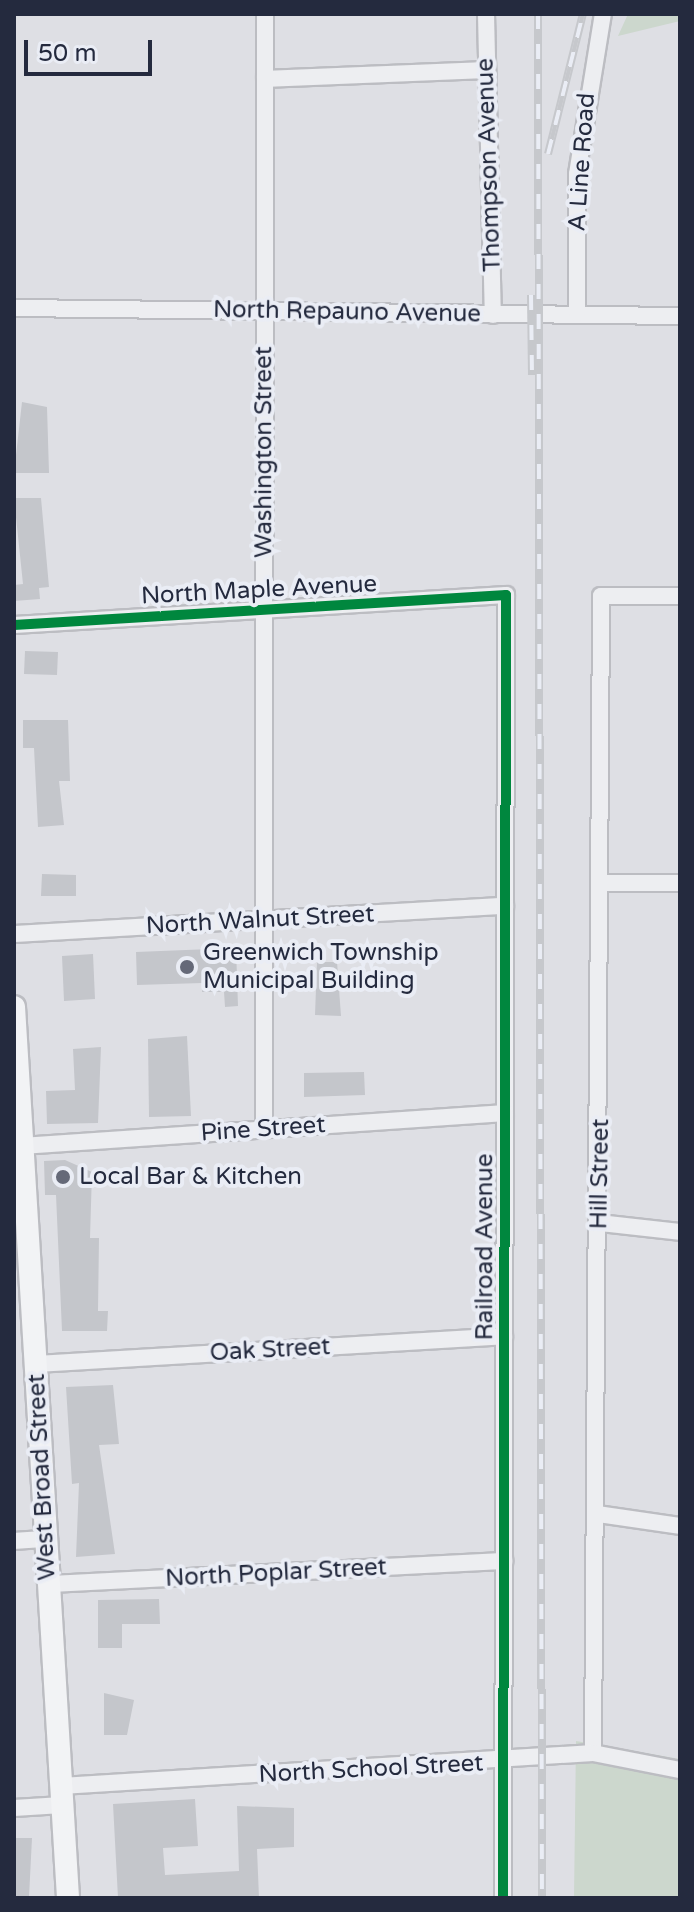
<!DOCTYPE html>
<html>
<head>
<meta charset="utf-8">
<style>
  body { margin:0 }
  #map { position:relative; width:694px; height:1912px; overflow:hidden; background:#dedfe4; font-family:"Varela Round",sans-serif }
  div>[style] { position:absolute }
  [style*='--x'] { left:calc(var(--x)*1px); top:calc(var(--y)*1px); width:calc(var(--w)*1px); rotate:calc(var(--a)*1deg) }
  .green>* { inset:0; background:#ccd7cd }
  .building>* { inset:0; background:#c4c6cb }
  .roads { filter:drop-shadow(2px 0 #bcbdc2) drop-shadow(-2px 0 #bcbdc2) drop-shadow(0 2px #bcbdc2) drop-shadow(0 -2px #bcbdc2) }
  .street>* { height:16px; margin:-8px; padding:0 8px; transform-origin:8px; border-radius:8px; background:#edeef1 }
  .secondary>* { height:22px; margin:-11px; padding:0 11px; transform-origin:11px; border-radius:11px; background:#f2f3f5 }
  .rail>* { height:8px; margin-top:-4px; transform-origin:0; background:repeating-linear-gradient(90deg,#eaedf5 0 15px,#c6c8cc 0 30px); box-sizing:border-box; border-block:2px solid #c6c8cc }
  .cycleway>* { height:10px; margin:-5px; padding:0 5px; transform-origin:5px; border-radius:5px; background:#00873e }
  .dots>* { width:22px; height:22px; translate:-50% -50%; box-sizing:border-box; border:4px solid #eaedf5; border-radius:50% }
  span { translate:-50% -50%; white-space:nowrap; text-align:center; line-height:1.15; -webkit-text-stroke:8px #eaedf5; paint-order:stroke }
  .street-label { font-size:24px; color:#242a3e }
  .poi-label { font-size:24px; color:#242a3e }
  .left { translate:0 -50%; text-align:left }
  .frame { position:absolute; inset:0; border:16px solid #242a3e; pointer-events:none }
  .scale { position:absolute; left:24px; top:40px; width:128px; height:36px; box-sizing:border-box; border:4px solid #242a3e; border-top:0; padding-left:10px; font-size:24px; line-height:28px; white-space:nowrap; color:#242a3e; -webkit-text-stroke:6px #eaedf5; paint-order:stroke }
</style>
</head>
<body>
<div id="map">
  <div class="green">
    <div style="clip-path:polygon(628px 14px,680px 14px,680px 21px,618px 36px)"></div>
    <div style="clip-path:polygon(576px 1741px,680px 1759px,680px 1898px,574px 1898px)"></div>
  </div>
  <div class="building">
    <div style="clip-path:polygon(22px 402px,47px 407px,49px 473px,14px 473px)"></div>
    <div style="clip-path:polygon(14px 498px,41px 498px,49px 587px,39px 588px,40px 599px,14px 601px,14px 585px,23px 584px)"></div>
    <div style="clip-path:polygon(25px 651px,58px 652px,57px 675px,24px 674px)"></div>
    <div style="clip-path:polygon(23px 720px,68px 720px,70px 781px,59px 781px,64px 825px,38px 827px,34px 748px,23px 748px)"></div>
    <div style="clip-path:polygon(42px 874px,76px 875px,76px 896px,41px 896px)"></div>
    <div style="clip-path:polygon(236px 948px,238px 1006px,225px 1007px,224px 992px,202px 992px,202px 983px,137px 985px,136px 952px)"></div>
    <div style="clip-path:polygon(93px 954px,95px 999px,64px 1001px,62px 956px)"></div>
    <div style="clip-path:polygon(317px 962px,337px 962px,341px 1016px,315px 1015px)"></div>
    <div style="clip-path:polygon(187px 1036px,191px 1116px,149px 1117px,148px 1039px)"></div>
    <div style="clip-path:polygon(101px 1047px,98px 1123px,47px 1124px,46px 1091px,75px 1090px,73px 1049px)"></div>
    <div style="clip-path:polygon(364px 1072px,365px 1095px,304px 1097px,304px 1073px)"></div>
    <div style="clip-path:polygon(65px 1160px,92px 1172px,90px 1238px,99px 1238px,98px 1311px,108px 1311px,107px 1331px,62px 1331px,56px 1195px,45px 1195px,44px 1161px)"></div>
    <div style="clip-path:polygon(113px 1385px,119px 1444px,99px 1445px,115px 1554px,76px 1557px,79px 1483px,72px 1484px,66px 1387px)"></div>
    <div style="clip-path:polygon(159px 1599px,160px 1624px,122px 1624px,122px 1648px,98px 1648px,98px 1600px)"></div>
    <div style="clip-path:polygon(104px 1693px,134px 1700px,127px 1735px,104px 1735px)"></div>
    <div style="clip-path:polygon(195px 1799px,198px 1846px,163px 1848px,165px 1875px,239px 1871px,237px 1806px,294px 1808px,294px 1847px,257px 1849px,259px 1898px,118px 1898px,113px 1804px)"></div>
    <div style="clip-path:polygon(14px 1838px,32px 1838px,29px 1897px,14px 1897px)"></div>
  </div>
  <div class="roads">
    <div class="street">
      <div style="--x:486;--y:14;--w:301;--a:88.7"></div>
      <div style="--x:265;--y:79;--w:220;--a:-2.3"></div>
      <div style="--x:14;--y:308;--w:666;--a:0.69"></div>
      <div style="--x:577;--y:313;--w:139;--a:-90"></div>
      <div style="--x:577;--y:174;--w:162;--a:-80.8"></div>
      <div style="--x:14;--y:625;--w:493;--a:-3.5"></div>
      <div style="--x:506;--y:595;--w:1303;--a:90.13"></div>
      <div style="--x:603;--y:883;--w:77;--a:0"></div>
      <div style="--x:14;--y:934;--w:492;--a:-3.3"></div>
      <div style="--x:264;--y:1129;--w:1115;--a:-89.95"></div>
      <div style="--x:22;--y:1146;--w:484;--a:-3.9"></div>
      <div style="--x:600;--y:1223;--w:81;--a:6.4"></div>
      <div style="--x:36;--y:1364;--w:469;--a:-3.4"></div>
      <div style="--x:598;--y:1514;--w:83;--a:8.3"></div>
      <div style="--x:14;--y:1541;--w:32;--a:-4"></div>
      <div style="--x:49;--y:1584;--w:456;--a:-2.9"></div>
      <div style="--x:593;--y:1753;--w:1157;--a:-89.6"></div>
      <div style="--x:601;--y:596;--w:79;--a:0"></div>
      <div style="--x:61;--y:1786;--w:533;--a:-3.55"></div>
      <div style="--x:593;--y:1753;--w:89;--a:11.1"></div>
      <div style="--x:14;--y:1808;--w:48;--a:-3.6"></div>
    </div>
    <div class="secondary">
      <div style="--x:14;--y:1007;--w:893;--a:86.53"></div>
    </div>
  </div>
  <div class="rail">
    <div style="--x:538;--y:14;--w:1884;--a:89.88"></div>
    <div style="--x:548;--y:154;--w:144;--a:-76"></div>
    <div style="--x:531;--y:295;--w:80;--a:89.3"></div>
  </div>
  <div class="cycleway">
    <div style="--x:14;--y:625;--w:493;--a:-3.5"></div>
    <div style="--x:506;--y:595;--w:1303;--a:90.13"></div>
  </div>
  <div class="dots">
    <div style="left:187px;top:967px;background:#656978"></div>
    <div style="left:63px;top:1177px;background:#656978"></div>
  </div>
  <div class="street-label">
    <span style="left:582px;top:162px;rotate:-86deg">A Line Road</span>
    <span style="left:489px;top:165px;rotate:-92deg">Thompson Avenue</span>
    <span style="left:347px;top:312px;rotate:1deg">North Repauno Avenue</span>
    <span style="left:264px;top:452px;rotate:-90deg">Washington Street</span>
    <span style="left:259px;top:590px;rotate:-3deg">North Maple Avenue</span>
    <span style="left:260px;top:920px;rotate:-3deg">North Walnut Street</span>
    <span style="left:263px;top:1129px;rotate:-4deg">Pine Street</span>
    <span style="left:600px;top:1174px;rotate:-89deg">Hill Street</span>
    <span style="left:485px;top:1247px;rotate:-90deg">Railroad Avenue</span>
    <span style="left:270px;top:1350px;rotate:-3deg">Oak Street</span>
    <span style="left:42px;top:1477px;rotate:-93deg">West Broad Street</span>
    <span style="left:276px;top:1573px;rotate:-3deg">North Poplar Street</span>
    <span style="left:371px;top:1769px;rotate:-3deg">North School Street</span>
  </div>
  <div class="poi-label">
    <span class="left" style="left:203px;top:967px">Greenwich Township<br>Municipal Building</span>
    <span class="left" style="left:79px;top:1177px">Local Bar &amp; Kitchen</span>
  </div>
  <div class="frame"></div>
  <div class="scale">50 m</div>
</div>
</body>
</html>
